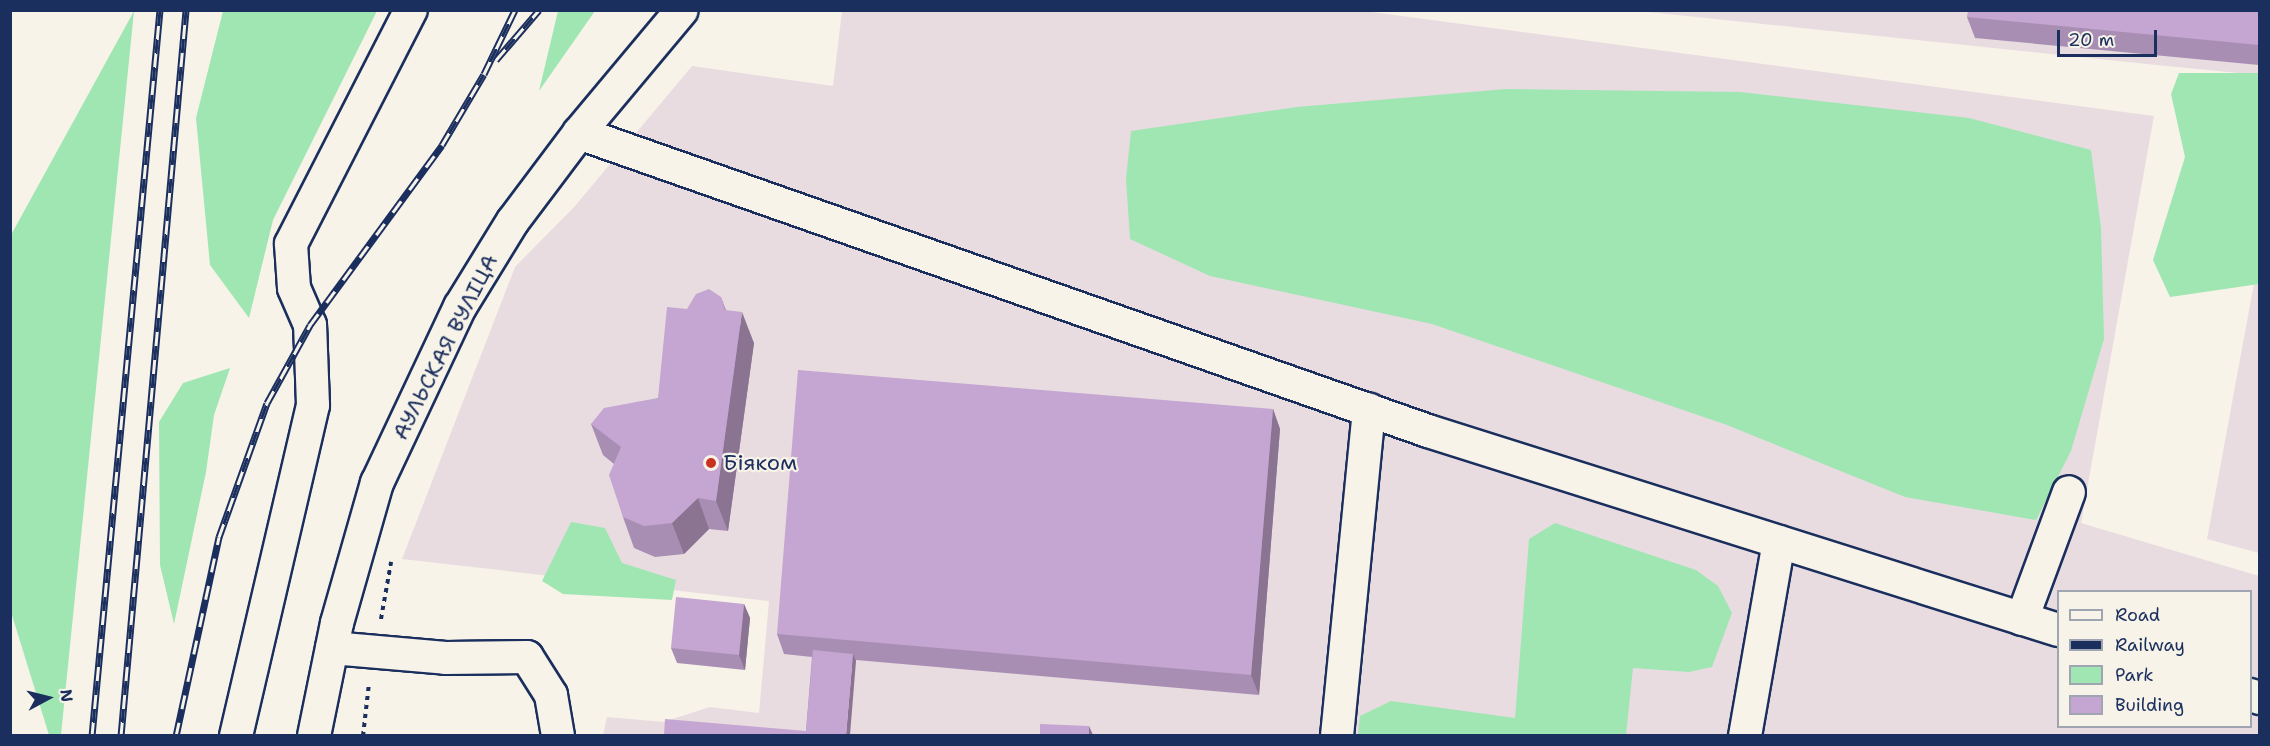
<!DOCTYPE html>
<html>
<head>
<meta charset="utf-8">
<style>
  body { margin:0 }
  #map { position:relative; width:2270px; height:746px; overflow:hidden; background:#f7f3e8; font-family:"Shantell Sans",sans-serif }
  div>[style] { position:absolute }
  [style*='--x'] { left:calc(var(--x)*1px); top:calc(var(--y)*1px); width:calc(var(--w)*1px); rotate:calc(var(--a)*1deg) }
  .built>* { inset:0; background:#e8dce1 }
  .green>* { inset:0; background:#a0e6b2 }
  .path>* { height:4px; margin-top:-2px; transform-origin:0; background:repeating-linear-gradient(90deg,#1b2f5e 0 4.5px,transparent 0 9px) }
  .roads { filter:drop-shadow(2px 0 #1b2f5e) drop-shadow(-2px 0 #1b2f5e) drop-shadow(0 2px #1b2f5e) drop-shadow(0 -2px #1b2f5e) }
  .minor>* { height:32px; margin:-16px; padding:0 16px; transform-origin:16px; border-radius:16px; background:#f7f3e8 }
  .rail>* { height:7px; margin-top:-3.5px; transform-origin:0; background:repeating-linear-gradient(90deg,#f7f3e8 0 14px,#1b2f5e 0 28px); box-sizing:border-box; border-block:2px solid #1b2f5e }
  .wall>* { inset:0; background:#a98eb4 }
  .shaded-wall>* { inset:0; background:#8a7492 }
  .building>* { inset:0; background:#c5a5d1 }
  .dots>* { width:16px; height:16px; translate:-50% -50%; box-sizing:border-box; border:3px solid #f7f3e8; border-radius:50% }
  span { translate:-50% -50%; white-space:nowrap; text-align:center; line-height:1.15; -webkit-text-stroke:4.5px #f7f3e8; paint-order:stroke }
  .street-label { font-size:22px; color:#1b2f5e }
  .poi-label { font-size:22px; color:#1b2f5e }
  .left { translate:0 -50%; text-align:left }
  .frame { position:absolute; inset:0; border:12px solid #1b2f5e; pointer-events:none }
  .legend { position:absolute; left:2057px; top:590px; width:195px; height:138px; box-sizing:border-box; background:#f7f3e8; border:2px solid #9fa5b1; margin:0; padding:8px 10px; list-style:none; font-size:18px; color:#1b2f5e }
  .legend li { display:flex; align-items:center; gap:12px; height:30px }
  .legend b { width:30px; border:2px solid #9fa5b1 }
  .north { position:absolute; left:18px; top:668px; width:60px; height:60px; -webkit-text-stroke:4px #f7f3e8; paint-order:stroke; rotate:83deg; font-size:16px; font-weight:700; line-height:24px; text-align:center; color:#1b2f5e }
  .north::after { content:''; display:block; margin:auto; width:21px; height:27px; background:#1b2f5e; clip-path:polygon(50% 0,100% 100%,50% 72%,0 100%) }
  .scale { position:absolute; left:2057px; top:30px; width:100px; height:27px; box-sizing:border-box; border:3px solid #1b2f5e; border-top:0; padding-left:8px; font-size:18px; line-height:21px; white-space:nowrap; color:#1b2f5e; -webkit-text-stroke:4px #f7f3e8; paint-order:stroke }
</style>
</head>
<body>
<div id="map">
  <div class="built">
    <div style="clip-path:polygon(evenodd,842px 11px,1364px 11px,2154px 116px,2081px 523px,2259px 576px,2259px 735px,603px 735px,607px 717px,663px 722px,710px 707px,759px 713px,769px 601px,402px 559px,515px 267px,575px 206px,692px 66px,833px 86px,842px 11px,2058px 592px,2250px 592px,2250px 726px,2058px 726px,2058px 592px)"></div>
    <div style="clip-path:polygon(1639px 11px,2259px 11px,2259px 75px,2166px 66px)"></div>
    <div style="clip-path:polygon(2259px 256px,2259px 553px,2207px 539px)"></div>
  </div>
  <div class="green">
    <div style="clip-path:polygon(134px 11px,61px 735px,49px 735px,11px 612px,11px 235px)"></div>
    <div style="clip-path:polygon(223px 11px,377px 11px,273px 220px,249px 318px,210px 265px,196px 118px)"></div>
    <div style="clip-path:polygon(558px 11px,595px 11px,539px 91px)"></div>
    <div style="clip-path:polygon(2179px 73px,2259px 73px,2259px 284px,2170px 297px,2153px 260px,2185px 157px,2171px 94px)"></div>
    <div style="clip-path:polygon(1506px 89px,1740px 92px,1969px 118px,2091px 150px,2101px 228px,2104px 339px,2071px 451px,2036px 520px,1905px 497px,1727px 425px,1432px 324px,1210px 276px,1130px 239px,1126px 179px,1131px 131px,1297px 107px)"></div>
    <div style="clip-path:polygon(230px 368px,214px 415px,206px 472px,174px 624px,160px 565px,159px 422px,183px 383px)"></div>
    <div style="clip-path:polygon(571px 522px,605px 528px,622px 563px,676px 580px,672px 600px,563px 594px,542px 581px)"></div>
    <div style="clip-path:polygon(1555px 523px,1696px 570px,1718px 586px,1732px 613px,1712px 667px,1689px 672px,1633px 668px,1626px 735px,1358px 735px,1360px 716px,1391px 701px,1515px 718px,1529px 539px)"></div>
  </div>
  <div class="path">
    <div style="--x:381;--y:619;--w:58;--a:-80"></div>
    <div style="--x:363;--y:736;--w:53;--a:-83.5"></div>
  </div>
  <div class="roads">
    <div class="minor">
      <div style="--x:579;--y:133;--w:900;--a:19.34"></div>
      <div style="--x:1428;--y:431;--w:661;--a:17.53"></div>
      <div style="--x:2022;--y:619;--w:135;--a:-69.7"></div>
      <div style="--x:332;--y:648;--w:114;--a:5"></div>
      <div style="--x:446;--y:658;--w:81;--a:-0.7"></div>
      <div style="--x:527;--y:657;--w:45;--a:57.7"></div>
      <div style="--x:551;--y:695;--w:42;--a:80.3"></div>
      <div style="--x:2250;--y:695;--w:10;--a:17"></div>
      <div style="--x:236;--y:736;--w:340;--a:-76.9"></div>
      <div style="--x:313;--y:405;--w:80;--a:-92.1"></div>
      <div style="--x:310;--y:325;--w:40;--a:-113.4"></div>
      <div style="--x:294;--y:288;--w:44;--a:-93.9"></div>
      <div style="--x:291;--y:244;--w:263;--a:-62.9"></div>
      <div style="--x:314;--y:736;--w:115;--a:-78.5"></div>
      <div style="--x:337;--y:623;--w:146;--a:-74.1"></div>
      <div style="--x:377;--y:483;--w:195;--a:-64.8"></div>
      <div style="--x:460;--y:307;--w:101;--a:-58.4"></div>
      <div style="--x:513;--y:221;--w:110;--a:-53.1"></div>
      <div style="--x:579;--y:133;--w:160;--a:-50.1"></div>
      <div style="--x:1337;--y:736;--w:328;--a:-84.4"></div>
      <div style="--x:1745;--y:736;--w:197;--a:-80.1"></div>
    </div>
  </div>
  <div class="rail">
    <div style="--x:496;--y:60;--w:66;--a:-49.3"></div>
    <div style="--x:92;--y:736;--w:729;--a:-84.65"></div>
    <div style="--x:121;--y:736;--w:729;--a:-84.88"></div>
    <div style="--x:176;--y:736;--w:204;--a:-77.8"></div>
    <div style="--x:219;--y:537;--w:142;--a:-70.3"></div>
    <div style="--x:267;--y:403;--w:89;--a:-61.1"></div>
    <div style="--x:310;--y:325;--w:223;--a:-53.7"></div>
    <div style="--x:442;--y:145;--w:82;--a:-59.4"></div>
    <div style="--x:484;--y:74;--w:71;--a:-64.2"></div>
  </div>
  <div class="wall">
    <div style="clip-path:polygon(2259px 10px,2259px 65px,1975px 38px,1967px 17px)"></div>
    <div style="clip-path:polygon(721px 297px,726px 310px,754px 343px,728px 531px,709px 529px,684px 554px,655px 557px,634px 548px,623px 517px,614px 464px,603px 455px,591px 424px,658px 398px,687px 309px)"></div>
    <div style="clip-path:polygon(1273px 409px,1280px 429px,1259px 695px,856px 660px,806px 731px,812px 657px,784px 654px,777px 634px)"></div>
    <div style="clip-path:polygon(744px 604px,750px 618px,745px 670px,677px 663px,671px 648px)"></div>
  </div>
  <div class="shaded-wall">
    <div style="clip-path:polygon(742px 312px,754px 343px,728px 531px,716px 501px)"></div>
    <div style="clip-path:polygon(1273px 409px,1280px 429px,1259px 695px,1251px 675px)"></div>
    <div style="clip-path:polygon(698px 498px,709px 529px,684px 554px,672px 523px)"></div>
    <div style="clip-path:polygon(744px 604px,750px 618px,745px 670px,739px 655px)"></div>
    <div style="clip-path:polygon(853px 654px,856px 661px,850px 735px,846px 735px)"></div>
    <div style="clip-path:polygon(1089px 726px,1093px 735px,1089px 735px)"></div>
  </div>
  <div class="building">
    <div style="clip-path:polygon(1968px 10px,2259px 10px,2259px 45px,1967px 17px)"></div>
    <div style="clip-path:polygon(709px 289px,721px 297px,725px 310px,742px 312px,716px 501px,698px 498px,672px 523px,644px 526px,623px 517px,609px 475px,621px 447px,591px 424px,604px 408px,658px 398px,667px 307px,687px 309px,696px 294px)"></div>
    <div style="clip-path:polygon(798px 370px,1273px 409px,1251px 675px,777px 634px)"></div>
    <div style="clip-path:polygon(676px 597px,744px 604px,739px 655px,671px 648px)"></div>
    <div style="clip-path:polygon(813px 650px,853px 654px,846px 735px,664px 735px,665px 719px,806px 731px)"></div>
    <div style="clip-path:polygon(1040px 724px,1089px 726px,1089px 735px,1040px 735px)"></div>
  </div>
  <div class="dots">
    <div style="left:711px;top:463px;background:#c8321e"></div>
  </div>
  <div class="street-label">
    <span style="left:445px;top:347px;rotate:-63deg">АУЛЬСКАЯ ВУЛІЦА</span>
  </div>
  <div class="poi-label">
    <span class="left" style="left:723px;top:463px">Біяком</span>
  </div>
  <div class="frame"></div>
  <ul class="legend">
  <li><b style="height:8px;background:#f7f3e8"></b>Road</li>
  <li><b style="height:8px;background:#1b2f5e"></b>Railway</li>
  <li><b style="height:16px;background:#a0e6b2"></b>Park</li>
  <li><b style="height:16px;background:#c5a5d1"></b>Building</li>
  </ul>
  <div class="north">N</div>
  <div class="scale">20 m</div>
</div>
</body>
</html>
